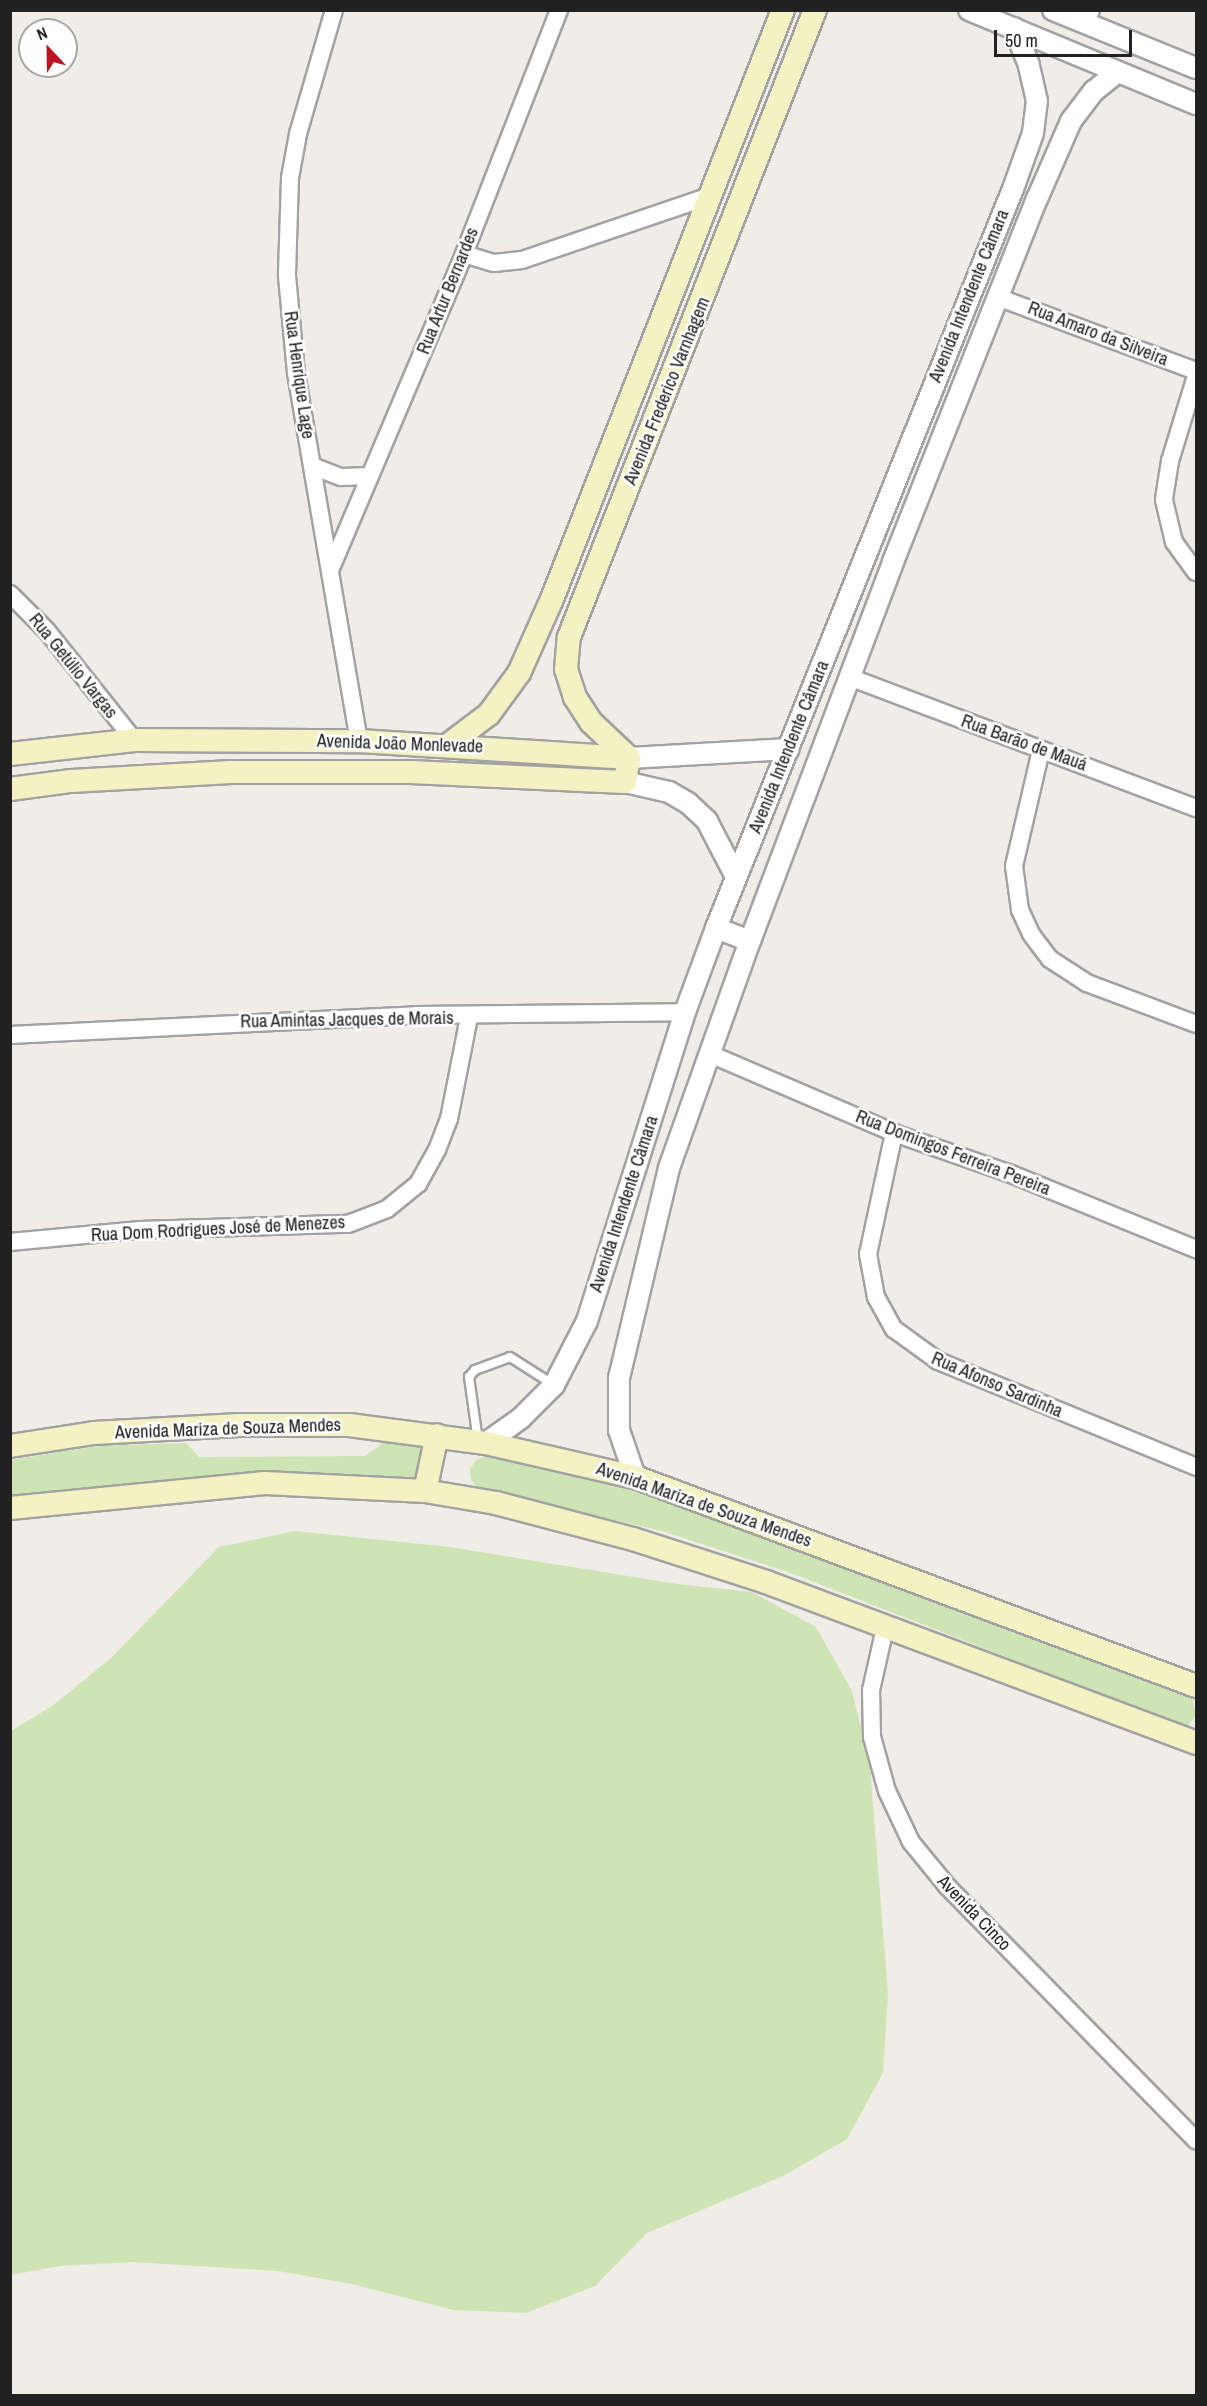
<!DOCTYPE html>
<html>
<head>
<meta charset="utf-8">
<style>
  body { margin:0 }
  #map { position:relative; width:1207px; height:2406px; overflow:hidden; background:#f0ede8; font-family:"Archivo Narrow",sans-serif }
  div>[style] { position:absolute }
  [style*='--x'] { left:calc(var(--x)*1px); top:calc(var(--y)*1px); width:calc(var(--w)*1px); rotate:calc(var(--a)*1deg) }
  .grass>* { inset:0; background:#cfe4b4 }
  .roads { filter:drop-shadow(2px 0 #a2a2a2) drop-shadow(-2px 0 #a2a2a2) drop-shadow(0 2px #a2a2a2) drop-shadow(0 -2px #a2a2a2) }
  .service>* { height:8px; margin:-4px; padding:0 4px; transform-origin:4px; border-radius:4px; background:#fff }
  .minor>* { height:16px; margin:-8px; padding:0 8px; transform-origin:8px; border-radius:8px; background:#fff }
  .tertiary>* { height:20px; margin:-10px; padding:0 10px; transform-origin:10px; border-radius:10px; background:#fff }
  .secondary>* { height:22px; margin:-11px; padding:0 11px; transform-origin:11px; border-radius:11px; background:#f4f2c2 }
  span { translate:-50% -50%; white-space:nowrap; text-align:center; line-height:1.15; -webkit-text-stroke:5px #fff; paint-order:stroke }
  .street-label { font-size:18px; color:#212121 }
  .frame { position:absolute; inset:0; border:12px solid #212121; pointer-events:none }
  .north { position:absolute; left:18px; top:18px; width:60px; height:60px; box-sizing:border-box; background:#fff; border:2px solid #a6a6a6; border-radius:50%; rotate:338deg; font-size:16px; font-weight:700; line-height:24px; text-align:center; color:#212121 }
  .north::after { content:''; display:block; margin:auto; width:21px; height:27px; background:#bc1522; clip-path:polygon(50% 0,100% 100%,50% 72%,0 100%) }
  .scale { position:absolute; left:994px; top:30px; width:138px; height:27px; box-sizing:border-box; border:3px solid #212121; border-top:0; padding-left:8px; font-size:18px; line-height:21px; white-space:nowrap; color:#212121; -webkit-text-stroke:4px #fff; paint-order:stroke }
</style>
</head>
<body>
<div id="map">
  <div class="grass">
    <div style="clip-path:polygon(386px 1441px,420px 1446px,424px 1450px,418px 1478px,199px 1476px,11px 1498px,11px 1460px,98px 1446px,186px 1443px,199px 1457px,365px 1456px)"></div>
    <div style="clip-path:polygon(486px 1456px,573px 1472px,673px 1500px,1192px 1698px,1196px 1716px,1186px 1727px,788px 1572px,662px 1531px,478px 1488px,471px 1480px,470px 1469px,476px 1460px)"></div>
    <div style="clip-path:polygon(295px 1531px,450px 1547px,677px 1584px,752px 1592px,816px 1627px,852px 1691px,870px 1765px,888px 1995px,883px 2073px,847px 2139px,785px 2175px,647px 2233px,595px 2286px,526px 2313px,453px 2310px,352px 2284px,278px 2271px,133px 2262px,60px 2266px,11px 2275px,11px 1731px,52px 1706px,110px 1659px,219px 1547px)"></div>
  </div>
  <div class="roads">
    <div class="service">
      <div style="--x:478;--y:1441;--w:65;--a:-98"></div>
      <div style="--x:469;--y:1377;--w:9;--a:-49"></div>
      <div style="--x:475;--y:1370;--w:37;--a:-20"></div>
      <div style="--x:510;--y:1357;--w:52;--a:32.5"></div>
    </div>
    <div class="minor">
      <div style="--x:334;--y:10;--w:129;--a:106.2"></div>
      <div style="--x:298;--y:134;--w:45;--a:100.3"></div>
      <div style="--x:290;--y:178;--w:98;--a:91.8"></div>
      <div style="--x:287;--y:276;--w:97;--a:84.7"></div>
      <div style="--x:296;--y:373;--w:373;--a:80.3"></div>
      <div style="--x:1086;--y:22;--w:13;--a:-67"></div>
      <div style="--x:464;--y:254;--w:31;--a:17"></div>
      <div style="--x:494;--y:263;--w:28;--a:-6"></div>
      <div style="--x:522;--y:260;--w:195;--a:-18.8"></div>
      <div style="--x:1000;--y:298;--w:209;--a:20.4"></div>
      <div style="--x:1196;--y:376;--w:89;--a:107"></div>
      <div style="--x:1170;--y:461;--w:39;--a:99"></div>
      <div style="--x:1164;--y:500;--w:43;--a:76.6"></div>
      <div style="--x:1174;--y:542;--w:37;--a:54"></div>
      <div style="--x:312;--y:466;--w:31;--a:21"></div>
      <div style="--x:341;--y:477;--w:29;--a:-2"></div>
      <div style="--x:331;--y:568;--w:341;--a:-67"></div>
      <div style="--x:464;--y:254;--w:262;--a:-68.7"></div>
      <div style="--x:10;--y:594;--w:52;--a:45"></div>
      <div style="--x:47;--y:631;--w:139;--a:51.4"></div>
      <div style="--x:852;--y:678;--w:368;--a:20.7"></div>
      <div style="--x:1041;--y:750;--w:119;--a:103.1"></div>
      <div style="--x:1014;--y:866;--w:44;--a:82.2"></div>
      <div style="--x:1020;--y:910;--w:26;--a:65"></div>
      <div style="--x:1031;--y:934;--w:31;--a:53"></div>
      <div style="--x:1050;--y:959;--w:44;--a:33"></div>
      <div style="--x:1087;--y:983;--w:116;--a:20.6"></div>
      <div style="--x:10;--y:1035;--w:407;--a:-2.8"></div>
      <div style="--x:417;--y:1015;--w:268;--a:-0.6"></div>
      <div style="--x:710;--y:1054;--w:200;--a:23.2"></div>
      <div style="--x:894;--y:1133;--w:124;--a:19.3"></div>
      <div style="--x:1011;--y:1174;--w:200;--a:22.1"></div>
      <div style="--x:894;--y:1133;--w:124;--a:102.1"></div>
      <div style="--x:868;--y:1254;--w:44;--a:79.5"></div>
      <div style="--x:876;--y:1297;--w:37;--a:61"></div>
      <div style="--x:894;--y:1329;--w:54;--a:36"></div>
      <div style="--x:938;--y:1361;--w:279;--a:22.3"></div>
      <div style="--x:10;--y:1242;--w:131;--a:-5.3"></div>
      <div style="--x:140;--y:1230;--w:208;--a:-1.7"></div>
      <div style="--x:348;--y:1224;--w:42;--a:-21"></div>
      <div style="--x:387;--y:1209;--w:40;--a:-39"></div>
      <div style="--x:418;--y:1184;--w:39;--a:-61"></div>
      <div style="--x:437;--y:1150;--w:33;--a:-69"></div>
      <div style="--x:449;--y:1119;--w:104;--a:-78.9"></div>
      <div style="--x:885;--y:1628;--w:64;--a:102.7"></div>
      <div style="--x:871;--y:1690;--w:47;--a:88.8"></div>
      <div style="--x:872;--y:1737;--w:56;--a:74.5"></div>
      <div style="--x:887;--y:1791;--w:56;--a:64.8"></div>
      <div style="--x:911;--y:1842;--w:57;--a:50.7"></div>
      <div style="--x:947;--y:1886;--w:356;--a:45.6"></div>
    </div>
    <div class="tertiary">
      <div style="--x:969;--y:10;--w:246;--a:22.5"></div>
      <div style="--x:1053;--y:10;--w:154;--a:22.1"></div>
      <div style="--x:629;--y:758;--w:160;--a:-3.2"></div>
      <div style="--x:625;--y:782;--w:45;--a:12.8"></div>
      <div style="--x:669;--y:792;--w:22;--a:30"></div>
      <div style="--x:688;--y:803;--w:26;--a:43"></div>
      <div style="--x:707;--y:821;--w:63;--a:62.6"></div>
      <div style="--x:716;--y:928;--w:36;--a:21"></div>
      <div style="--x:486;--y:1443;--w:43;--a:-35.5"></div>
      <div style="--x:521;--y:1418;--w:47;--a:-45"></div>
      <div style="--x:554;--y:1385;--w:72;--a:-62.7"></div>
      <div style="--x:587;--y:1321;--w:324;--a:-72.4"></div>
      <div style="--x:685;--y:1012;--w:90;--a:-69.7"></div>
      <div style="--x:716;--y:928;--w:796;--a:-68.11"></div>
      <div style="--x:1013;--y:189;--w:59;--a:-70.3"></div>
      <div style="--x:1033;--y:133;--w:32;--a:-83"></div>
      <div style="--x:1037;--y:101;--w:37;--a:-103"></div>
      <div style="--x:1029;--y:65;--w:40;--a:-112"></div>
      <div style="--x:635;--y:1477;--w:50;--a:-108.8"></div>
      <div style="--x:619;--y:1430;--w:52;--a:-90"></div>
      <div style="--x:619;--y:1378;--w:216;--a:-76.6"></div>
      <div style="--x:669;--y:1168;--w:241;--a:-70.4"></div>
      <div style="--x:750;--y:941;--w:405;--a:-69.3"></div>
      <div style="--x:893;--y:562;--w:391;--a:-68.4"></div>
      <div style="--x:1037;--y:199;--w:85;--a:-66.4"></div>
      <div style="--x:1071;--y:121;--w:38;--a:-53"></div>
      <div style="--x:1094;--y:91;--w:28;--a:-39"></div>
    </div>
    <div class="secondary">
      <div style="--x:448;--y:745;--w:51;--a:-37.1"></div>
      <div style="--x:489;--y:714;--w:51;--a:-53.8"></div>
      <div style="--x:519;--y:673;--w:81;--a:-66"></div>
      <div style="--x:552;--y:599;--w:633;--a:-68.59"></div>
      <div style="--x:10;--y:754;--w:125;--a:-6.4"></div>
      <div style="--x:134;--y:740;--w:225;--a:0.3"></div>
      <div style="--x:359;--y:741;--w:271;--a:3.6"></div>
      <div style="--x:629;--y:758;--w:52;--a:-136.5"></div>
      <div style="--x:591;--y:722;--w:30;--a:-123"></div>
      <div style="--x:575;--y:697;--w:29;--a:-108"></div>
      <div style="--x:566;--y:669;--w:32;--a:-85"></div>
      <div style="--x:569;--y:637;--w:674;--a:-68.58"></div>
      <div style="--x:10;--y:789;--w:62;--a:-7.5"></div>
      <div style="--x:71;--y:781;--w:160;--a:-3.2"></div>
      <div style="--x:231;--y:772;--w:180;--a:0"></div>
      <div style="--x:411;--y:772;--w:214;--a:2.7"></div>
      <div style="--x:625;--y:782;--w:24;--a:-81"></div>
      <div style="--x:10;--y:1446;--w:85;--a:-8.8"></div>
      <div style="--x:94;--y:1433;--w:145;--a:-3.2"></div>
      <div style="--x:239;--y:1425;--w:110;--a:0"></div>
      <div style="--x:349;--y:1425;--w:138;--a:7.5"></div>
      <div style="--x:486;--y:1443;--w:153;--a:12.9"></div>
      <div style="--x:635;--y:1477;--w:599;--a:20.43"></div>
      <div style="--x:425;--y:1491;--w:57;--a:-77.9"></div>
      <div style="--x:10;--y:1508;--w:256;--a:-5.6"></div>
      <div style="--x:265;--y:1483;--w:160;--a:2.9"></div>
      <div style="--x:425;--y:1491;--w:72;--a:9.6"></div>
      <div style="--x:496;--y:1503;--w:142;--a:14.7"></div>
      <div style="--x:633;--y:1539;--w:140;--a:17.9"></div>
      <div style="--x:766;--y:1582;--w:459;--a:20.5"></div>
    </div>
  </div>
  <div class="street-label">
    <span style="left:448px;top:291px;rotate:-68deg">Rua Artur Bernardes</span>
    <span style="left:969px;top:296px;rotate:-68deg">Avenida Intendente Câmara</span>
    <span style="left:1098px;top:334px;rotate:21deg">Rua Amaro da Silveira</span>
    <span style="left:299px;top:375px;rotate:82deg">Rua Henrique Lage</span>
    <span style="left:667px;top:391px;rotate:-68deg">Avenida Frederico Varnhagem</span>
    <span style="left:73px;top:666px;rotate:51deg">Rua Getúlio Vargas</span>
    <span style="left:1024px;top:743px;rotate:20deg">Rua Barão de Mauá</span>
    <span style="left:400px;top:744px;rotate:2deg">Avenida João Monlevade</span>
    <span style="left:789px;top:747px;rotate:-68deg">Avenida Intendente Câmara</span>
    <span style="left:347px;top:1020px;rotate:-1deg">Rua Amintas Jacques de Morais</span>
    <span style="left:953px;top:1153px;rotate:21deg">Rua Domingos Ferreira Pereira</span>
    <span style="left:624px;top:1204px;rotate:-72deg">Avenida Intendente Câmara</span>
    <span style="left:218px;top:1229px;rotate:-3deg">Rua Dom Rodrigues José de Menezes</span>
    <span style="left:997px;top:1385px;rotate:23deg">Rua Afonso Sardinha</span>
    <span style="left:228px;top:1429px;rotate:-2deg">Avenida Mariza de Souza Mendes</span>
    <span style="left:704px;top:1505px;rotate:19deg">Avenida Mariza de Souza Mendes</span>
    <span style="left:974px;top:1913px;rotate:46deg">Avenida Cinco</span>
  </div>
  <div class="frame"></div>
  <div class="north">N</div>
  <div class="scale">50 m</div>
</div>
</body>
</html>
